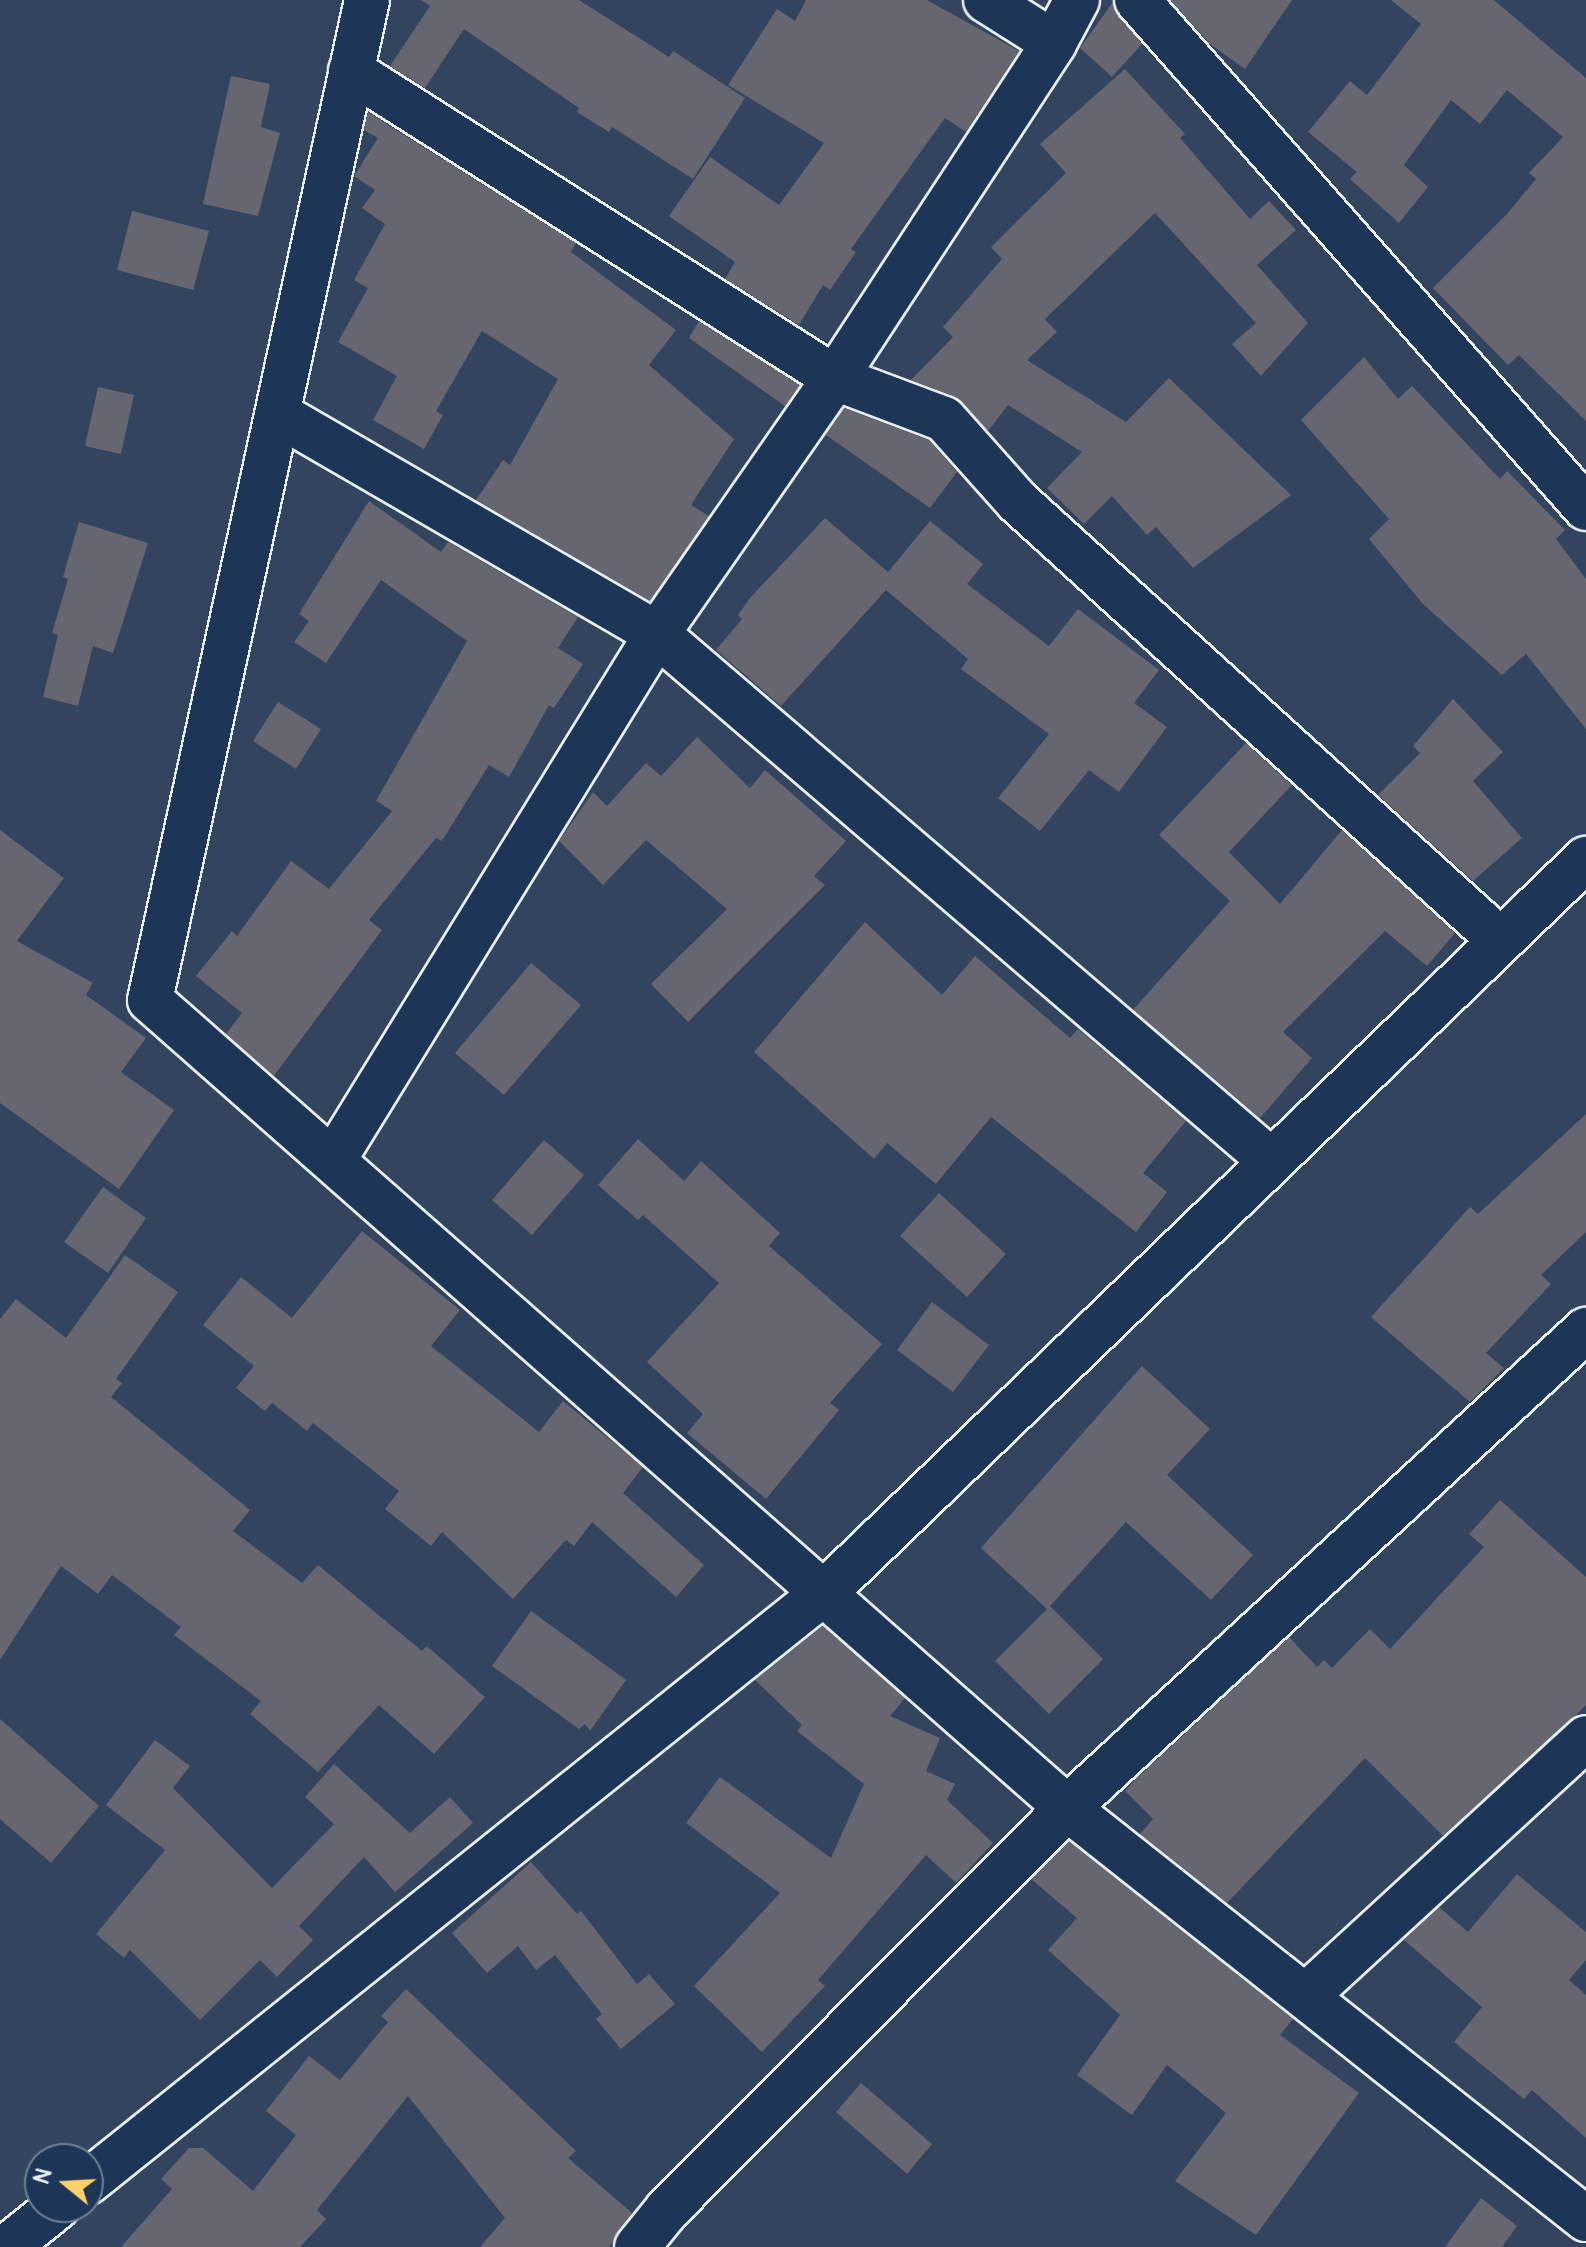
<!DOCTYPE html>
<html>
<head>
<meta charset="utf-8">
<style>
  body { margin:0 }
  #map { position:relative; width:1586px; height:2247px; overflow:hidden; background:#33445e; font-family:Pangolin,sans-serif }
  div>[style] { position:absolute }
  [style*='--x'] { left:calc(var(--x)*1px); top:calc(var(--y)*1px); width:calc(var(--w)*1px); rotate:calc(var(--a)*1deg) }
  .building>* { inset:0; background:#666670 }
  .roads { filter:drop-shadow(2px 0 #e8f1f8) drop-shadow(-2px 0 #e8f1f8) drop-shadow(0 2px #e8f1f8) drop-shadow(0 -2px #e8f1f8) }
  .street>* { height:44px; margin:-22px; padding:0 22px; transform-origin:22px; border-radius:22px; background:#1d3557 }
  span { translate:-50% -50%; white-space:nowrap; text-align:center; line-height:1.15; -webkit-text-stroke:7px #1d3557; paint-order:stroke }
  .north { position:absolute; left:24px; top:2143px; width:80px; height:80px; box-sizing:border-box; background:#1d3557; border:2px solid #6e8097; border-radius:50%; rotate:288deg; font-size:22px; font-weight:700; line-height:32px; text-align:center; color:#e8f1f8 }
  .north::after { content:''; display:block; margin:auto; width:28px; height:36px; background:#ffd166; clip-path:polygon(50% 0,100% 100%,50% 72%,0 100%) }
</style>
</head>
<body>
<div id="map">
  <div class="building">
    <div style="clip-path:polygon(421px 0,579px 0,669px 57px,673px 51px,745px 98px,693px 179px,612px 127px,609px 132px,577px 112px,579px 108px,464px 29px,425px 88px,390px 66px,430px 6px)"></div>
    <div style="clip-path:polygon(806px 0,927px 0,1019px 51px,966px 132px,945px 118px,851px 249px,856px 252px,830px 290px,823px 285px,799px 325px,725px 279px,735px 262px,669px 216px,710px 157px,779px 205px,824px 143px,728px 85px,777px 9px,795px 21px)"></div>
    <div style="clip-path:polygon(1170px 0,1292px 0,1245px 69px,1210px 44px)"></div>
    <div style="clip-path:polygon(1391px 0,1494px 0,1586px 78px,1586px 421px,1519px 355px,1508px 365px,1433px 288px,1506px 215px,1536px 179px,1529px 173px,1563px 137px,1507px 90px,1480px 124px,1451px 100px,1404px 165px,1428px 187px,1399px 223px,1350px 179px,1357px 172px,1308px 132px,1350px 81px,1367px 95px,1421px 24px)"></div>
    <div style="clip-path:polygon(1113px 2px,1142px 44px,1112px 77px,1080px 48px)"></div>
    <div style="clip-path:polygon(1125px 69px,1185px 134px,1180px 138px,1250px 219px,1269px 201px,1296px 230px,1257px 265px,1308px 323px,1261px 376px,1232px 344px,1256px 323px,1155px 213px,1045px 319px,1057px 332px,1027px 360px,1126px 422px,1169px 378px,1291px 495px,1193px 568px,1156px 527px,1147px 535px,1112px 496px,1084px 524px,1047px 488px,1082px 452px,1008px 405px,988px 431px,953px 396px,911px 380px,953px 337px,943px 327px,1002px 259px,991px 247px,1066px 173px,1040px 144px)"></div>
    <div style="clip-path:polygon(231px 76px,270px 84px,261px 127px,280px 133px,258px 216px,203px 204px)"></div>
    <div style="clip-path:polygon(368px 112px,576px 243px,571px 252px,676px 330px,649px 365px,734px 439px,691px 505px,709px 516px,650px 601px,476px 500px,503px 460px,510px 465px,558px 379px,482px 331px,436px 411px,443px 415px,424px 449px,373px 420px,397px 376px,338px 342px,368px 288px,354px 280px,385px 224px,362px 208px,375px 190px,354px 176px,378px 138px,364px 130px)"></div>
    <div style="clip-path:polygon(132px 211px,209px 231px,193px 290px,117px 270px)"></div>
    <div style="clip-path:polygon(699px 321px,800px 385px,785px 406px,689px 338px)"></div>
    <div style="clip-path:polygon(1364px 357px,1398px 399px,1412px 386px,1500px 479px,1507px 471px,1565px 530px,1556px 539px,1586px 579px,1586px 729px,1526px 654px,1502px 675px,1423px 604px,1369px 539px,1389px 519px,1301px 420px)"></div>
    <div style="clip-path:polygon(98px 387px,134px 395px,121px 454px,85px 446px)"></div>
    <div style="clip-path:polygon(844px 408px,929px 440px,957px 472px,930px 508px,826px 435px)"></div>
    <div style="clip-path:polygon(369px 501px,441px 552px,448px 542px,578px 617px,558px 648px,583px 664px,554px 708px,549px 705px,509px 777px,489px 765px,442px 841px,436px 838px,369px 920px,382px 930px,274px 1076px,226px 1034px,242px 1013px,196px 976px,232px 931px,237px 936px,291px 861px,329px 889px,392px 811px,376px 801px,467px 641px,381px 580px,326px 663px,294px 642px,309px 621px,299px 614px)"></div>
    <div style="clip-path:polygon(825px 518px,888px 572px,930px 521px,983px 564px,967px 584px,1049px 646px,1078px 609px,1159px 670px,1134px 703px,1167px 727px,1119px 792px,1089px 770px,1040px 831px,998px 798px,1049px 734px,961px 669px,968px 659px,886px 590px,781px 706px,716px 650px,742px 619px,738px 615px,750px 598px)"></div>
    <div style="clip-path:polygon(79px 522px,148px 543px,113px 653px,93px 646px,78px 706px,43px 697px,58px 635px,52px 633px,68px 579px,63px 577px)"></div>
    <div style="clip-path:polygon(1453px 699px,1503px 752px,1473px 781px,1522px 838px,1473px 881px,1378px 795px,1420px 753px,1413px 746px)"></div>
    <div style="clip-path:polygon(278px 702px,321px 729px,296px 769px,253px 741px)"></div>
    <div style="clip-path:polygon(697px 737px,750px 788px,765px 770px,846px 841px,814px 876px,825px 885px,688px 1022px,651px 984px,727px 909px,646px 840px,603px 885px,559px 841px,593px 792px,607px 806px,646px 763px,661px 776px)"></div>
    <div style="clip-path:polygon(1246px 743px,1292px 785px,1229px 852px,1280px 904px,1342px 830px,1455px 933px,1427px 966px,1385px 931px,1283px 1032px,1312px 1058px,1260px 1118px,1133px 1010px,1230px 901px,1159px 835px)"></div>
    <div style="clip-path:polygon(0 830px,64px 878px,17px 941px,93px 983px,86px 995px,146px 1038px,121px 1072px,174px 1110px,119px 1189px,0 1103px)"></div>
    <div style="clip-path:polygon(865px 922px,942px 995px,975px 956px,1070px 1038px,1078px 1029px,1186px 1121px,1143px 1173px,1167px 1192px,1136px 1232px,991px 1117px,936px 1184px,887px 1143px,874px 1159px,754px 1052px)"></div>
    <div style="clip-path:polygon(531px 963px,581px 1005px,504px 1095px,455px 1053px)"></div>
    <div style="clip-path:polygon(1586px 1114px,1586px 1232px,1541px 1275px,1551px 1284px,1486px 1353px,1504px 1368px,1470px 1402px,1371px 1317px,1470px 1207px,1478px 1214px)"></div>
    <div style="clip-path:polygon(638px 1139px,684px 1181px,701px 1161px,780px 1233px,769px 1246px,882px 1344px,830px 1403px,839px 1410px,766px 1499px,687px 1433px,703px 1414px,647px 1362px,719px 1283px,643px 1215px,638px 1220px,598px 1185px)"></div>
    <div style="clip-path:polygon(544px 1140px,584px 1175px,532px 1235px,492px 1200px)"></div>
    <div style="clip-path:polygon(103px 1187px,146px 1218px,108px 1273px,64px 1242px)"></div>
    <div style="clip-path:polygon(939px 1193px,1006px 1254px,967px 1297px,900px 1236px)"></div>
    <div style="clip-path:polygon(362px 1231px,460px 1310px,431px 1346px,539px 1432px,563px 1401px,643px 1467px,623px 1493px,704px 1565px,676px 1597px,592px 1522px,574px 1546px,566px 1540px,513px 1599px,442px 1532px,431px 1546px,385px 1509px,399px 1491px,313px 1423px,307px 1431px,272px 1403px,265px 1411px,236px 1388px,254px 1366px,203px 1325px,241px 1277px,292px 1318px)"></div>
    <div style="clip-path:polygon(125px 1255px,178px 1292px,116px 1379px,122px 1383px,111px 1397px,250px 1510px,233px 1531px,302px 1583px,318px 1565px,422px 1651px,427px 1646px,485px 1697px,434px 1754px,379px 1705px,318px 1772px,250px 1714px,261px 1701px,174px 1635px,181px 1627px,112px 1575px,98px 1594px,61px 1566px,0 1660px,0 1319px,16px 1299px,66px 1338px)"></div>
    <div style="clip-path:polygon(932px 1302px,989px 1345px,953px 1392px,897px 1350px)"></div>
    <div style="clip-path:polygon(1142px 1366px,1210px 1429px,1167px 1475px,1253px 1555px,1211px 1600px,1126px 1522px,1050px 1606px,1103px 1659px,1049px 1714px,995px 1661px,1047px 1609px,981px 1548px)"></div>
    <div style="clip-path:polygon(1500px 1500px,1586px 1577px,1586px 1705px,1575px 1716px,1443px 1836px,1365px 1758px,1227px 1903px,1140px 1834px,1153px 1819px,1125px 1791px,1137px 1778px,1289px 1637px,1317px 1667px,1324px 1660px,1332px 1668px,1370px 1629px,1390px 1649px,1484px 1547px,1469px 1534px)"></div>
    <div style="clip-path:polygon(531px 1611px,626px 1680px,590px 1731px,585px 1724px,579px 1729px,492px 1666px)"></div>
    <div style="clip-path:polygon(823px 1626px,905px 1698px,890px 1716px,940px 1738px,926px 1771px,955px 1784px,947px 1800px,993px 1843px,956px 1883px,926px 1855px,818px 1980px,825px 1986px,762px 2052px,694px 1986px,780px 1893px,686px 1823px,720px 1777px,831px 1858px,864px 1784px,797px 1731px,802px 1725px,755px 1680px)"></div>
    <div style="clip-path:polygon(0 1719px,99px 1806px,51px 1863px,0 1819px)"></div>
    <div style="clip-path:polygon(155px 1740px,190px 1766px,173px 1788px,272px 1888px,334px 1824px,305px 1797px,334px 1764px,410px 1833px,450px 1797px,473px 1823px,395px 1892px,364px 1857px,299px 1926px,313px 1940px,277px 1977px,260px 1960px,200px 2020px,130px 1950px,124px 1958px,96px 1934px,165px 1850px,106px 1805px)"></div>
    <div style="clip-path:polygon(1069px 1841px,1293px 2019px,1280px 2035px,1359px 2093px,1256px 2235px,1175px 2181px,1226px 2113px,1167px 2065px,1132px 2115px,1077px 2075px,1120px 2015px,1048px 1950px,1077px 1918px,1031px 1879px)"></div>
    <div style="clip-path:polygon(531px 1862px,577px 1914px,581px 1911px,637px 1984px,649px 1974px,675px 2004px,621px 2049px,596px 2019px,602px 2014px,555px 1955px,536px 1970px,518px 1946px,487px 1973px,452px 1933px)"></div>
    <div style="clip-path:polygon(1517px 1874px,1586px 1932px,1586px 1960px,1569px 1980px,1586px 1995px,1586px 2138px,1532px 2090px,1524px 2099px,1454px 2042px,1482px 2007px,1404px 1940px,1439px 1907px,1468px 1932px)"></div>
    <div style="clip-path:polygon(406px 1989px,576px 2151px,568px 2158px,632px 2213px,609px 2247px,480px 2247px,505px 2218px,408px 2096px,317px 2210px,326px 2219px,300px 2247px,121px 2247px,172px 2189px,161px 2179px,189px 2148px,203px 2148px,253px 2191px,296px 2135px,266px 2111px,309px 2056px,340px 2080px,388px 2022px,381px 2016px)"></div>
    <div style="clip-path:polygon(861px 2083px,932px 2144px,907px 2174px,836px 2112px)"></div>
    <div style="clip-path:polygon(1481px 2198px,1517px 2226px,1502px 2247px,1445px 2247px)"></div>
  </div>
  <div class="roads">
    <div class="street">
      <div style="--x:367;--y:0;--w:1023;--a:102.24"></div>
      <div style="--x:150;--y:1000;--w:1222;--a:41.38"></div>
      <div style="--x:1067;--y:1808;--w:662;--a:38.38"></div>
      <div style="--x:986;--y:0;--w:80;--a:32.3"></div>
      <div style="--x:1137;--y:0;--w:678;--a:48.53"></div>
      <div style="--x:351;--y:71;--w:573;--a:32.39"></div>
      <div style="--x:835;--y:378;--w:116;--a:20.6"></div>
      <div style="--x:944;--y:419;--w:111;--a:48.3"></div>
      <div style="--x:1018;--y:502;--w:650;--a:42.26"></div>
      <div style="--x:278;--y:414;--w:438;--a:30.1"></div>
      <div style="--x:657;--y:634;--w:808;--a:40.63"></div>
      <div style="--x:334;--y:1159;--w:616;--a:-58.4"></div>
      <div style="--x:657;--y:634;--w:312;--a:-55.2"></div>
      <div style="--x:835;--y:378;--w:400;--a:-56.8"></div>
      <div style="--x:1054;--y:43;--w:49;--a:-61.9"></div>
      <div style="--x:1308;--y:1994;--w:378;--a:-42.6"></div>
      <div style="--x:88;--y:2182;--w:944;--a:-38.68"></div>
      <div style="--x:825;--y:1592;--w:1057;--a:-43.93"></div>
      <div style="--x:7;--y:2247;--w:64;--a:-38.7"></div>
      <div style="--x:637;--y:2247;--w:48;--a:-51"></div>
      <div style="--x:667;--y:2210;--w:567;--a:-45.14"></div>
      <div style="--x:1067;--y:1808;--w:706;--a:-42.65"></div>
    </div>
  </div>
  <div class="north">N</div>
</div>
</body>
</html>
